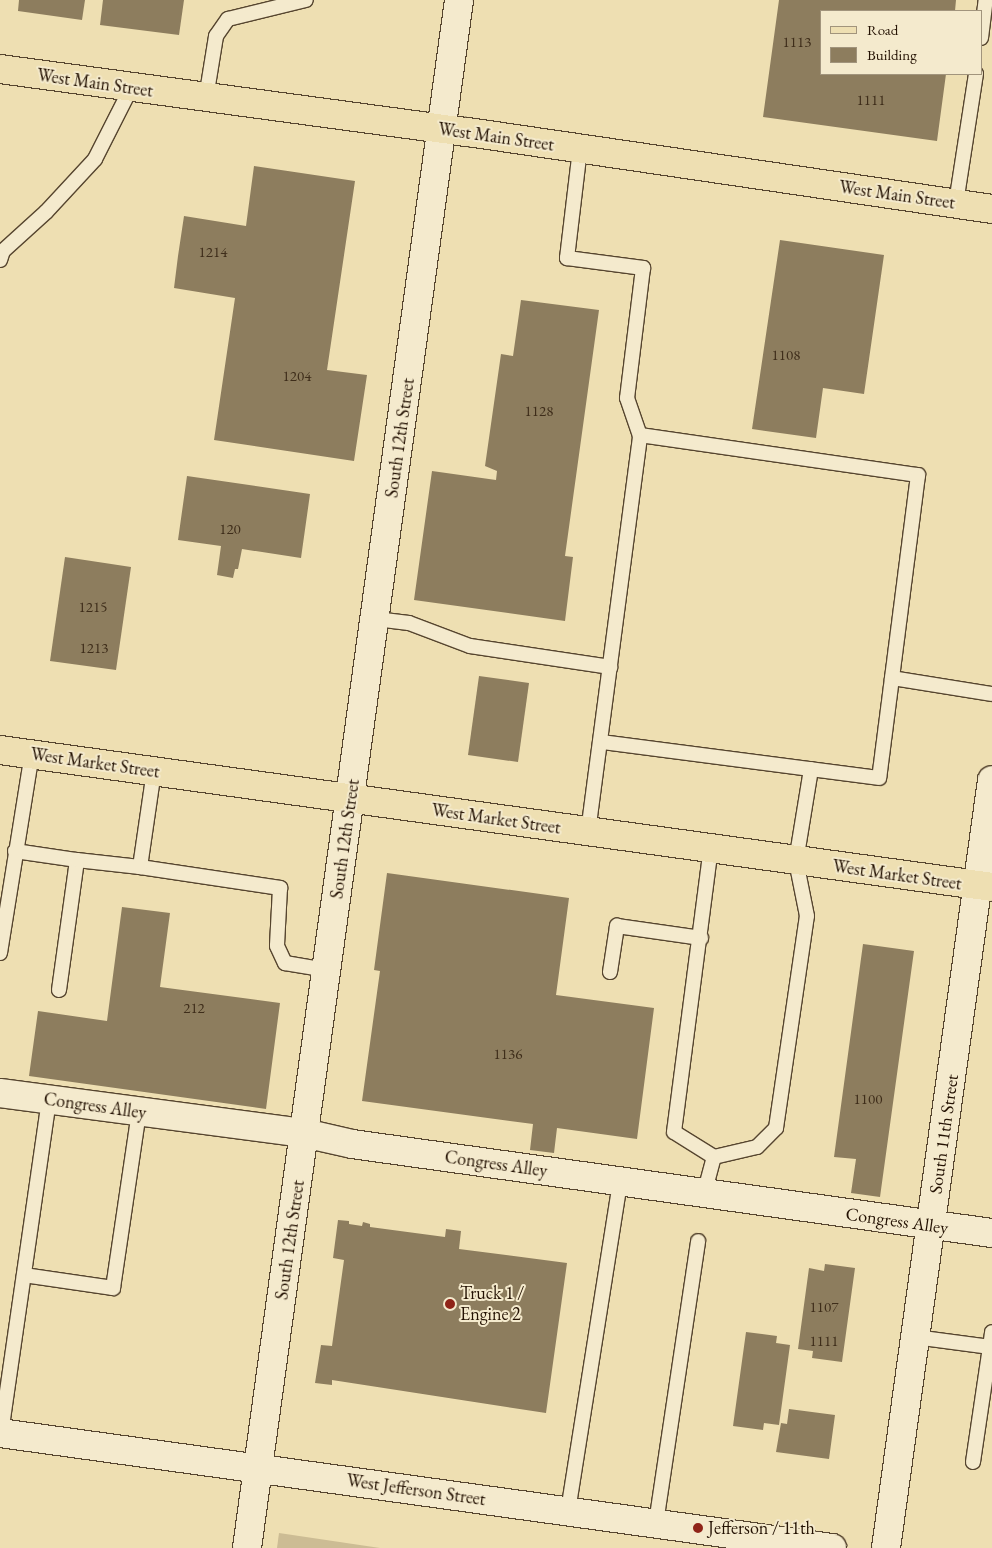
<!DOCTYPE html>
<html>
<head>
<meta charset="utf-8">
<style>
  body { margin:0 }
  #map { position:relative; width:992px; height:1548px; overflow:hidden; background:#eedfb2; font-family:"EB Garamond",serif }
  div>[style] { position:absolute }
  [style*='--x'] { left:calc(var(--x)*1px); top:calc(var(--y)*1px); width:calc(var(--w)*1px); rotate:calc(var(--a)*1deg) }
  .green>* { inset:0; background:#ccbc94 }
  .building>* { inset:0; background:#8d7d5e }
  .roads { filter:drop-shadow(1px 0 #56452f) drop-shadow(-1px 0 #56452f) drop-shadow(0 1px #56452f) drop-shadow(0 -1px #56452f) }
  .service>* { height:14px; margin:-7px; padding:0 7px; transform-origin:7px; border-radius:7px; background:#f4eacd }
  .minor>* { height:28px; margin:-14px; padding:0 14px; transform-origin:14px; border-radius:14px; background:#f4eacd }
  .tertiary>* { height:28px; margin:-14px; padding:0 14px; transform-origin:14px; border-radius:14px; background:#f4eacd }
  .primary>* { height:28px; margin:-14px; padding:0 14px; transform-origin:14px; border-radius:14px; background:#eedfb2 }
  .dots>* { width:14px; height:14px; translate:-50% -50%; box-sizing:border-box; border:2px solid #f4eacd; border-radius:50% }
  span { translate:-50% -50%; white-space:nowrap; text-align:center; line-height:1.15; -webkit-text-stroke:4px #f4eacd; paint-order:stroke }
  .number-label { font-size:15px; color:#3e2d1a }
  .number-label span { -webkit-text-stroke-width:0 }
  .street-label { font-size:18px; color:#241203 }
  .poi-label { font-size:18px; color:#241203 }
  .left { translate:0 -50%; text-align:left }
  .legend { position:absolute; left:820px; top:10px; width:162px; height:65px; box-sizing:border-box; background:#f4eacd; border:1px solid #a1947c; margin:0; padding:6px 9px; list-style:none; font-size:15px; color:#241203 }
  .legend li { display:flex; align-items:center; gap:10px; height:25px }
  .legend b { width:25px; border:1px solid #a1947c }
</style>
</head>
<body>
<div id="map">
  <div class="green">
    <div style="clip-path:polygon(279px 1533px,380px 1548px,277px 1548px)"></div>
  </div>
  <div class="building">
    <div style="clip-path:polygon(19px 0,85px 0,82px 20px,18px 11px)"></div>
    <div style="clip-path:polygon(103px 0,184px 0,179px 35px,100px 25px)"></div>
    <div style="clip-path:polygon(779px 0,956px 0,955px 11px,821px 11px,821px 74px,946px 74px,937px 141px,763px 117px)"></div>
    <div style="clip-path:polygon(254px 166px,355px 181px,327px 370px,367px 375px,354px 461px,214px 440px,235px 298px,174px 288px,178px 256px,184px 216px,246px 226px)"></div>
    <div style="clip-path:polygon(780px 240px,884px 255px,864px 394px,823px 388px,816px 438px,752px 429px)"></div>
    <div style="clip-path:polygon(521px 300px,599px 310px,565px 556px,573px 557px,565px 621px,414px 600px,432px 471px,496px 480px,497px 471px,485px 466px,501px 354px,513px 356px)"></div>
    <div style="clip-path:polygon(187px 476px,310px 494px,301px 558px,242px 549px,238px 569px,235px 569px,233px 578px,217px 575px,221px 546px,178px 540px)"></div>
    <div style="clip-path:polygon(65px 557px,131px 567px,116px 670px,50px 661px)"></div>
    <div style="clip-path:polygon(479px 676px,529px 683px,518px 762px,468px 755px)"></div>
    <div style="clip-path:polygon(387px 873px,569px 898px,556px 995px,654px 1008px,637px 1139px,557px 1128px,554px 1153px,530px 1150px,533px 1124px,362px 1101px,380px 971px,374px 970px)"></div>
    <div style="clip-path:polygon(122px 907px,170px 913px,160px 987px,280px 1003px,266px 1109px,29px 1076px,38px 1011px,107px 1021px)"></div>
    <div style="clip-path:polygon(863px 944px,914px 951px,880px 1197px,851px 1193px,856px 1159px,834px 1157px)"></div>
    <div style="clip-path:polygon(338px 1220px,349px 1221px,349px 1224px,362px 1226px,363px 1222px,370px 1224px,370px 1227px,445px 1237px,446px 1229px,461px 1231px,459px 1249px,567px 1263px,546px 1413px,332px 1380px,332px 1385px,315px 1383px,321px 1345px,332px 1346px,344px 1260px,333px 1258px)"></div>
    <div style="clip-path:polygon(825px 1264px,855px 1268px,842px 1362px,812px 1358px,813px 1351px,798px 1349px,809px 1268px,824px 1271px)"></div>
    <div style="clip-path:polygon(746px 1332px,777px 1336px,776px 1343px,790px 1345px,779px 1425px,764px 1423px,763px 1430px,733px 1426px)"></div>
    <div style="clip-path:polygon(789px 1409px,835px 1415px,829px 1459px,776px 1452px,781px 1423px,787px 1424px)"></div>
  </div>
  <div class="roads">
    <div class="service">
      <div style="--x:981;--y:38;--w:38;--a:-83"></div>
      <div style="--x:206;--y:98;--w:63;--a:-80.8"></div>
      <div style="--x:216;--y:36;--w:21;--a:-55"></div>
      <div style="--x:228;--y:19;--w:80;--a:-13.7"></div>
      <div style="--x:580;--y:149;--w:110;--a:96.8"></div>
      <div style="--x:567;--y:258;--w:77;--a:7.5"></div>
      <div style="--x:643;--y:268;--w:131;--a:97"></div>
      <div style="--x:627;--y:398;--w:39;--a:71"></div>
      <div style="--x:956;--y:203;--w:131;--a:-81.2"></div>
      <div style="--x:0;--y:260;--w:9;--a:-72"></div>
      <div style="--x:3;--y:251;--w:58;--a:-42.2"></div>
      <div style="--x:46;--y:212;--w:72;--a:-47.2"></div>
      <div style="--x:95;--y:159;--w:80;--a:-63.1"></div>
      <div style="--x:376;--y:619;--w:33;--a:7"></div>
      <div style="--x:409;--y:623;--w:65;--a:20.7"></div>
      <div style="--x:470;--y:646;--w:142;--a:8.5"></div>
      <div style="--x:892;--y:678;--w:101;--a:9.1"></div>
      <div style="--x:154;--y:771;--w:97;--a:98.3"></div>
      <div style="--x:140;--y:867;--w:142;--a:8.5"></div>
      <div style="--x:280;--y:888;--w:58;--a:93"></div>
      <div style="--x:277;--y:946;--w:19;--a:65"></div>
      <div style="--x:285;--y:963;--w:43;--a:9.5"></div>
      <div style="--x:588;--y:832;--w:400;--a:-82.5"></div>
      <div style="--x:640;--y:435;--w:281;--a:8.2"></div>
      <div style="--x:918;--y:475;--w:305;--a:97.3"></div>
      <div style="--x:879;--y:778;--w:281;--a:-172.6"></div>
      <div style="--x:15;--y:851;--w:63;--a:8.3"></div>
      <div style="--x:0;--y:953;--w:202;--a:-80.9"></div>
      <div style="--x:610;--y:972;--w:47;--a:-81.3"></div>
      <div style="--x:617;--y:926;--w:85;--a:8.1"></div>
      <div style="--x:59;--y:990;--w:131;--a:-82.1"></div>
      <div style="--x:77;--y:860;--w:63;--a:6.3"></div>
      <div style="--x:714;--y:1157;--w:44;--a:-13.1"></div>
      <div style="--x:757;--y:1147;--w:27;--a:-45"></div>
      <div style="--x:776;--y:1128;--w:214;--a:-81.7"></div>
      <div style="--x:807;--y:916;--w:56;--a:-101.3"></div>
      <div style="--x:796;--y:861;--w:93;--a:-80.7"></div>
      <div style="--x:704;--y:1194;--w:38;--a:-75"></div>
      <div style="--x:714;--y:1157;--w:47;--a:-148"></div>
      <div style="--x:674;--y:1132;--w:285;--a:-82.6"></div>
      <div style="--x:24;--y:1275;--w:90;--a:8.3"></div>
      <div style="--x:113;--y:1288;--w:179;--a:-81.6"></div>
      <div style="--x:915;--y:1337;--w:76;--a:7.6"></div>
      <div style="--x:990;--y:1347;--w:15;--a:-82"></div>
      <div style="--x:1;--y:1433;--w:337;--a:-81.8"></div>
      <div style="--x:973;--y:1462;--w:116;--a:-81.6"></div>
      <div style="--x:568;--y:1511;--w:333;--a:-81"></div>
      <div style="--x:656;--y:1523;--w:285;--a:-81.5"></div>
    </div>
    <div class="minor">
      <div style="--x:0;--y:1093;--w:307;--a:7.5"></div>
      <div style="--x:304;--y:1133;--w:49;--a:12.9"></div>
      <div style="--x:352;--y:1144;--w:646;--a:7.92"></div>
      <div style="--x:247;--y:1548;--w:1562;--a:-82.2"></div>
      <div style="--x:886;--y:1548;--w:775;--a:-82.14"></div>
    </div>
    <div class="tertiary">
      <div style="--x:0;--y:1433;--w:840;--a:7.87"></div>
    </div>
    <div class="primary">
      <div style="--x:0;--y:69;--w:472;--a:7.7"></div>
      <div style="--x:468;--y:132;--w:530;--a:8.36"></div>
      <div style="--x:0;--y:750;--w:1001;--a:7.86"></div>
    </div>
  </div>
  <div class="dots">
    <div style="left:450px;top:1304px;background:#8f2418"></div>
    <div style="left:698px;top:1528px;background:#8f2418"></div>
  </div>
  <div class="number-label">
    <span style="left:797px;top:42px">1113</span>
    <span style="left:871px;top:100px">1111</span>
    <span style="left:213px;top:252px">1214</span>
    <span style="left:786px;top:355px">1108</span>
    <span style="left:297px;top:376px">1204</span>
    <span style="left:539px;top:411px">1128</span>
    <span style="left:230px;top:529px">120</span>
    <span style="left:93px;top:607px">1215</span>
    <span style="left:94px;top:648px">1213</span>
    <span style="left:194px;top:1008px">212</span>
    <span style="left:508px;top:1054px">1136</span>
    <span style="left:868px;top:1099px">1100</span>
    <span style="left:824px;top:1307px">1107</span>
    <span style="left:824px;top:1341px">1111</span>
  </div>
  <div class="street-label">
    <span style="left:95px;top:83px;rotate:8deg">West Main Street</span>
    <span style="left:496px;top:137px;rotate:8deg">West Main Street</span>
    <span style="left:897px;top:195px;rotate:8deg">West Main Street</span>
    <span style="left:400px;top:438px;rotate:-82deg">South 12th Street</span>
    <span style="left:95px;top:763px;rotate:8deg">West Market Street</span>
    <span style="left:496px;top:819px;rotate:8deg">West Market Street</span>
    <span style="left:345px;top:839px;rotate:-82deg">South 12th Street</span>
    <span style="left:897px;top:875px;rotate:8deg">West Market Street</span>
    <span style="left:95px;top:1106px;rotate:8deg">Congress Alley</span>
    <span style="left:944px;top:1134px;rotate:-82deg">South 11th Street</span>
    <span style="left:496px;top:1164px;rotate:8deg">Congress Alley</span>
    <span style="left:897px;top:1221px;rotate:8deg">Congress Alley</span>
    <span style="left:290px;top:1240px;rotate:-82deg">South 12th Street</span>
    <span style="left:416px;top:1490px;rotate:8deg">West Jefferson Street</span>
  </div>
  <div class="poi-label">
    <span class="left" style="left:460px;top:1304px">Truck 1 /<br>Engine 2</span>
    <span class="left" style="left:708px;top:1528px">Jefferson / 11th</span>
  </div>
  <ul class="legend">
  <li><b style="height:6px;background:#eedfb2"></b>Road</li>
  <li><b style="height:14px;background:#8d7d5e"></b>Building</li>
  </ul>
</div>
</body>
</html>
